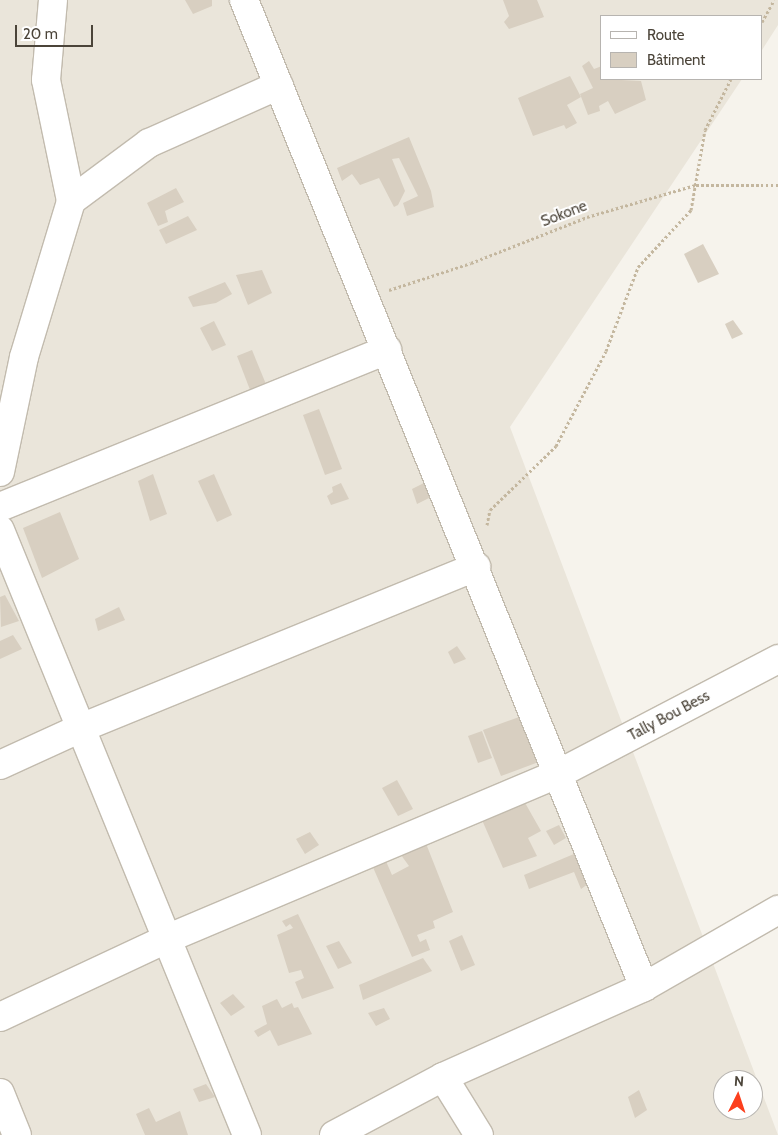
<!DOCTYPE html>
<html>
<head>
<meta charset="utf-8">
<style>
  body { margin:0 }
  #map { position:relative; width:778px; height:1135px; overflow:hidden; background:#f6f3ec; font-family:Cabin,sans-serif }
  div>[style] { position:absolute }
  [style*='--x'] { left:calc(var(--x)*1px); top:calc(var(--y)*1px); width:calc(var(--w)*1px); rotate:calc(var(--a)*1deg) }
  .residential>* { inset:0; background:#eae5da }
  .building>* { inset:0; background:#d8cfc1 }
  .path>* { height:3px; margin-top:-1.5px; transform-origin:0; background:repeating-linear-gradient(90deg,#c4b79f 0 2.5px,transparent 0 5px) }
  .roads { filter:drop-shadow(1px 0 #c2bbae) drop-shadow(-1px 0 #c2bbae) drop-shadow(0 1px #c2bbae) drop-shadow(0 -1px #c2bbae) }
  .minor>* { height:28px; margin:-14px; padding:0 14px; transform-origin:14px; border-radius:14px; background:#fff }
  span { translate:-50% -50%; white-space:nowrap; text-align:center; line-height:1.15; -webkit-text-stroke:4px #fff; paint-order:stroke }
  .street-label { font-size:15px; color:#4b4439 }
  .legend { position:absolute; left:600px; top:15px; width:162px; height:65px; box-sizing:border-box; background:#fff; border:1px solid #b7b4b0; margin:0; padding:6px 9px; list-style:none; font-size:15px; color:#4b4439 }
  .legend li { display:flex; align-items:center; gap:10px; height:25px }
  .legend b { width:25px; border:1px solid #b7b4b0 }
  .north { position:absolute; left:713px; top:1070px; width:50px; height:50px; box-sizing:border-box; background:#fff; border:1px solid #b7b4b0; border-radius:50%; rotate:4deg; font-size:14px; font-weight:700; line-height:20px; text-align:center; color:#4b4439 }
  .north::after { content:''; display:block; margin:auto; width:18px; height:22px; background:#fc3f1d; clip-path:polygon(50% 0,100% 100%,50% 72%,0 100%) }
  .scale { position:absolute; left:15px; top:25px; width:78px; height:22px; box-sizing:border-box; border:2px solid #4b4439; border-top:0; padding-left:6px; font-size:15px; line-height:18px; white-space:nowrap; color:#4b4439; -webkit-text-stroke:4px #fff; paint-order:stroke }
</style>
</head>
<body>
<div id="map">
  <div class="residential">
    <div style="clip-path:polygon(evenodd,0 0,778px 0,778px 25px,762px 50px,762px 16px,602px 16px,602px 79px,742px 79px,510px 427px,778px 1135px,0 1135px,0 0,723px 1080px,753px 1080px,753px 1110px,723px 1110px,723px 1080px)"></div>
  </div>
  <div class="building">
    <div style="clip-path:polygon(185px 0,212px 0,212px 6px,193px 14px)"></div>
    <div style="clip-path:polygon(503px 0,537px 0,544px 17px,509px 29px,504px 22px,509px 16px)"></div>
    <div style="clip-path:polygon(589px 61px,594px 69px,602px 66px,602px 79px,641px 81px,646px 100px,615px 114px,608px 101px,599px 106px,600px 111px,588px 115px,580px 94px,593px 88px,582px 66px)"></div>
    <div style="clip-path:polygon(570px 76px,581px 97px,567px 105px,577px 123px,566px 129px,564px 125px,533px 136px,518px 98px)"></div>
    <div style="clip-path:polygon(409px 137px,431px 191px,434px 207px,407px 216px,403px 203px,418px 196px,399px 158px,392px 159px,405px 191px,398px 205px,394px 207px,379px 178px,360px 185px,352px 174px,342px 181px,337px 168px)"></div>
    <div style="clip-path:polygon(176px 188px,184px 202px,165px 211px,168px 222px,158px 226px,147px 203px)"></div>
    <div style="clip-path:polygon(188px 216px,197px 230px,166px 244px,159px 230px)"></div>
    <div style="clip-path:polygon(703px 244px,719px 274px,698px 283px,684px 254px)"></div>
    <div style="clip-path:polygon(262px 270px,272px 293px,248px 305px,236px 275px)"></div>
    <div style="clip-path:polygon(225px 282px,232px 294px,216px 303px,193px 307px,188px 297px)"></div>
    <div style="clip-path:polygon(733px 320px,743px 334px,732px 339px,725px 324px)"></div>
    <div style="clip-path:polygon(214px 321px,226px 345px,212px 351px,200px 328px)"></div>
    <div style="clip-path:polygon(252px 350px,268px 389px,252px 395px,237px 356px)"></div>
    <div style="clip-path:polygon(319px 409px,342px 469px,325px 475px,303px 415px)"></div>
    <div style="clip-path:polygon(153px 474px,167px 514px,150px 521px,138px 481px)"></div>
    <div style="clip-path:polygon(214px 474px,232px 515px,217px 522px,198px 481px)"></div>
    <div style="clip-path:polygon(341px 483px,349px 499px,331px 505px,327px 496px,333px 492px,332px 487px)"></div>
    <div style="clip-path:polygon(424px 483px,431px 497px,417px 504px,412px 489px)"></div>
    <div style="clip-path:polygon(60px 512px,79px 559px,42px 578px,23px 528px)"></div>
    <div style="clip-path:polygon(5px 595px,19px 621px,1px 627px,0 597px)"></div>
    <div style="clip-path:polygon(119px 607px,125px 620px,98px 631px,95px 619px)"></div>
    <div style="clip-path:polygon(13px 635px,22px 649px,0 659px,0 641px)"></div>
    <div style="clip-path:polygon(457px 646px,466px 659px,454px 664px,448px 652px)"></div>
    <div style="clip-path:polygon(522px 716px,544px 760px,501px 776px,483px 730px)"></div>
    <div style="clip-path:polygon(482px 731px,492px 758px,478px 763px,468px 736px)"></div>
    <div style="clip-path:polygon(397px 780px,413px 809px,398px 816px,382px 788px)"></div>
    <div style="clip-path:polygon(524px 801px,541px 831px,528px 838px,537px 856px,503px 868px,482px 820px)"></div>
    <div style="clip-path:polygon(559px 825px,566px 838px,554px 845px,546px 831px)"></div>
    <div style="clip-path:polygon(310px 832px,319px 845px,305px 854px,296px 839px)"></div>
    <div style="clip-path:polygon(425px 841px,453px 912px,433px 921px,435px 928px,417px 935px,420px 942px,426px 939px,430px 950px,412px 957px,372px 865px,385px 859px,392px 875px,409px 866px,401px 855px)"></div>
    <div style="clip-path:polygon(581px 851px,588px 884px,581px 889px,574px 872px,529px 889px,524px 875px)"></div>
    <div style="clip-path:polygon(298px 914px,334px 988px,302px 999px,295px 982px,304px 978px,301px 970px,289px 973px,277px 935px,293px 928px,290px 924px,286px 927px,282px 921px)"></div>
    <div style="clip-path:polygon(462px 935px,475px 965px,461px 971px,449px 941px)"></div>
    <div style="clip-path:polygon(339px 941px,352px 963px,338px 969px,326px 946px)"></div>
    <div style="clip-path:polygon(423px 958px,432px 971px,363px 1000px,359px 985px)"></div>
    <div style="clip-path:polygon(233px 994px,245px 1007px,231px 1016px,220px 1003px)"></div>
    <div style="clip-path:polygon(277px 999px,282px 1008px,292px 1003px,294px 1008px,298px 1007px,312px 1034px,278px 1046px,270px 1030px,258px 1037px,254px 1031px,267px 1024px,262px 1006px)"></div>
    <div style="clip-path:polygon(384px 1008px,390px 1019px,376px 1026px,368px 1013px)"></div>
    <div style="clip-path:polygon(206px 1084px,215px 1097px,199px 1102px,193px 1089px)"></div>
    <div style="clip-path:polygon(639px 1090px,647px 1110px,635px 1118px,628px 1097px)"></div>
    <div style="clip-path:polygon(149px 1108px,156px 1122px,180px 1111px,188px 1135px,145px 1135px,136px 1114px)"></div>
  </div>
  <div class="path">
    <div style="--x:762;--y:22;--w:25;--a:-61"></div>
    <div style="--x:389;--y:290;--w:86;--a:-18.2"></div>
    <div style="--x:471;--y:263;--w:125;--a:-21.6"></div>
    <div style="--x:587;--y:217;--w:114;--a:-16.4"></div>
    <div style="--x:696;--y:185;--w:82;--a:0"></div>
    <div style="--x:487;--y:525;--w:15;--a:-79"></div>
    <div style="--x:490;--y:510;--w:92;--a:-44.1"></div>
    <div style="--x:556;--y:446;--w:107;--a:-62.2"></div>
    <div style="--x:606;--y:351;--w:90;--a:-69.1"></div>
    <div style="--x:638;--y:267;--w:78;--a:-47.1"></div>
    <div style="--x:691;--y:210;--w:81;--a:-80.1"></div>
    <div style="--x:705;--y:130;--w:57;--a:-63"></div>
  </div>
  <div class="roads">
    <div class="minor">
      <div style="--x:53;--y:0;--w:80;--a:95"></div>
      <div style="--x:46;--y:80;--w:124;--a:78.3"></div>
      <div style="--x:244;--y:0;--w:1065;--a:67.94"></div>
      <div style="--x:0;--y:472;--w:117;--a:-78.2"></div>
      <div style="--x:24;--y:357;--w:163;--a:-73.2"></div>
      <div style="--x:71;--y:201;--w:97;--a:-36.6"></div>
      <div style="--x:149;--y:143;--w:142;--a:-24"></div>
      <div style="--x:0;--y:507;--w:418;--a:-22.1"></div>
      <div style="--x:0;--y:530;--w:653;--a:67.79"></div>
      <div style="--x:0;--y:765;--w:89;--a:-24.6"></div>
      <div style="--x:81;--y:728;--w:427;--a:-22.2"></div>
      <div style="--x:0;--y:1017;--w:187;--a:-25.1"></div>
      <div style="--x:169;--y:938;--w:424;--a:-22.9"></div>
      <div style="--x:560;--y:773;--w:246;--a:-27.6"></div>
      <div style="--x:443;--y:1077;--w:68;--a:58.2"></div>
      <div style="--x:0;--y:1093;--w:45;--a:68"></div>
      <div style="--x:334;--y:1135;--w:123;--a:-28"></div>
      <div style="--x:443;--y:1077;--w:220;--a:-24.1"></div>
      <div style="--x:644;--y:987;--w:155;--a:-29.9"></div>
    </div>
  </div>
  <div class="street-label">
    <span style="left:564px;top:214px;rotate:-21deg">Sokone</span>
    <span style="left:669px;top:716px;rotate:-28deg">Tally Bou Bess</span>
  </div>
  <ul class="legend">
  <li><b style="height:6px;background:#fff"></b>Route</li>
  <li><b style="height:14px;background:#d8cfc1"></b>Bâtiment</li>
  </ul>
  <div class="north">N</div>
  <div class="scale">20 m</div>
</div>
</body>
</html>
